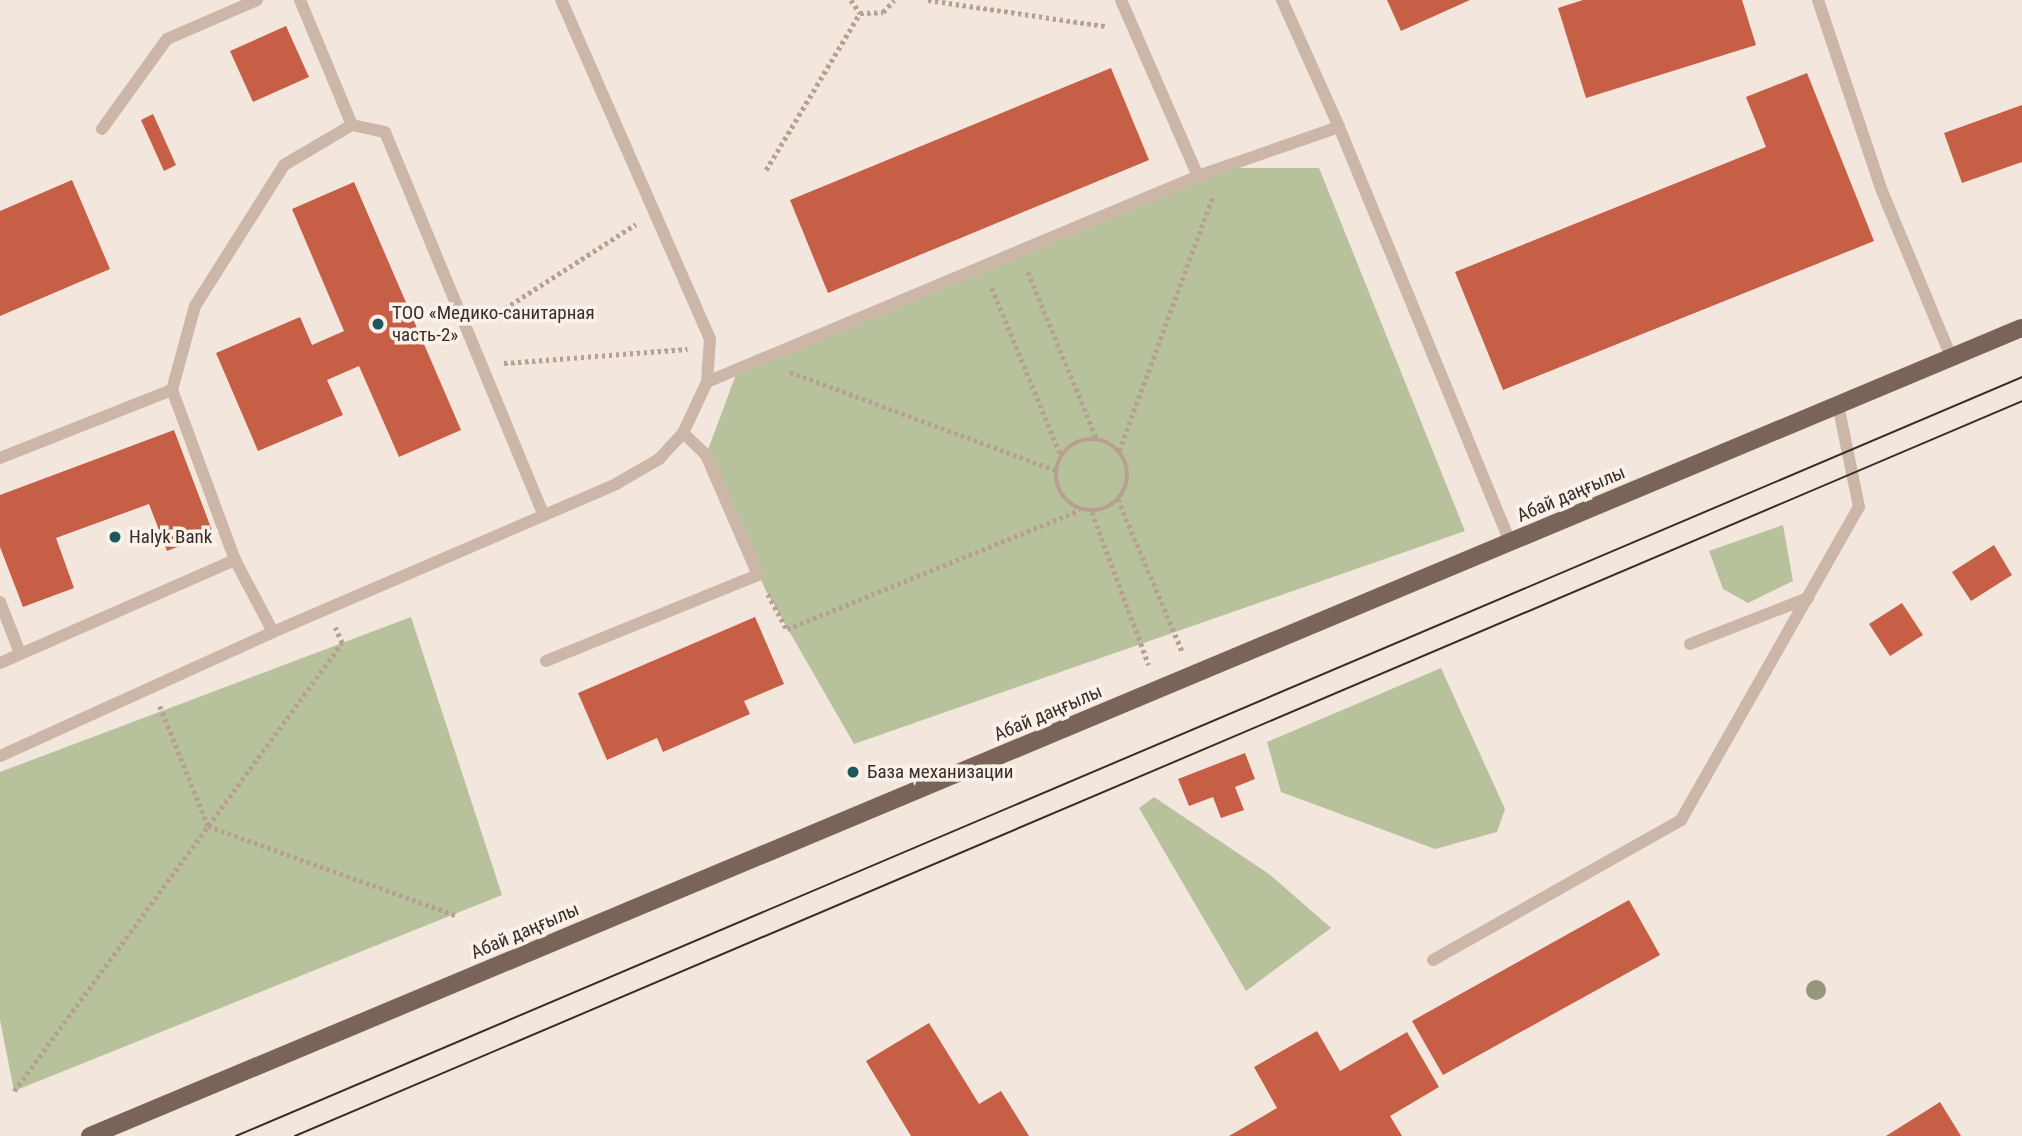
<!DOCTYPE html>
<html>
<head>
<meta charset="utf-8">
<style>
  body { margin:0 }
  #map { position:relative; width:2022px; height:1136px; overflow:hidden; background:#f3e7dd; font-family:"Roboto Condensed",sans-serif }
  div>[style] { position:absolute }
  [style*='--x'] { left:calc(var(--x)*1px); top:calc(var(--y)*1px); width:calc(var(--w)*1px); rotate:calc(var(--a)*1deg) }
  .green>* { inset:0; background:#b7c29c }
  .building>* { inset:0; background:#c75e46 }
  .path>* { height:4.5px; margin-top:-2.25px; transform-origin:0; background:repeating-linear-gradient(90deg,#b7a092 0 3.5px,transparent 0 7px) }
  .path>.ring { margin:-2.25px; padding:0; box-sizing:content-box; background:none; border:4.5px solid #b7a092; border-radius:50% }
  .lane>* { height:12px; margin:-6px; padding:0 6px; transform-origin:6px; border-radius:6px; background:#cbb6a8 }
  .primary>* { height:18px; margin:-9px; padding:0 9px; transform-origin:9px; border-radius:9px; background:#7a6359 }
  .tram>* { height:2px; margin:-1px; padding:0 1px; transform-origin:1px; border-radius:1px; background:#382d29 }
  .trees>* { width:20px; height:20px; margin:-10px; border-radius:50%; background:#96977c }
  .dots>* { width:19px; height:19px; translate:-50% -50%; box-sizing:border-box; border:4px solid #faf1e9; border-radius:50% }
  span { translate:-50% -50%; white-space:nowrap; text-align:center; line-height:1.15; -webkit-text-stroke:7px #faf1e9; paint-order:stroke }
  .poi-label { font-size:19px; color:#382d29 }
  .left { translate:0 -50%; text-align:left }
  .street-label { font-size:19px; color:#382d29 }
</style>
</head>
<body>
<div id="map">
  <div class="green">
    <div style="clip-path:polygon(1223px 168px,1319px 168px,1465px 531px,854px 744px,766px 591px,706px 455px,738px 369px)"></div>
    <div style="clip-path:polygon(1783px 525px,1793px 581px,1748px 603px,1723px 589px,1709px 551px)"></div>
    <div style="clip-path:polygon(411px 617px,502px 895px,14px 1091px,0 1020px,0 772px)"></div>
    <div style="clip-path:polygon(1441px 668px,1505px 809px,1497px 832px,1435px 849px,1281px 792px,1267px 742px)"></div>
    <div style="clip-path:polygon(1154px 797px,1269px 874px,1331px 928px,1246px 991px,1139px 808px)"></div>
  </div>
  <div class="building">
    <div style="clip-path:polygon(1387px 0,1470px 0,1401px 31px)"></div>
    <div style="clip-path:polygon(1583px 0,1742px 0,1756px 45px,1586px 98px,1558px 8px)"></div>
    <div style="clip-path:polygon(286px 26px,309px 77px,253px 102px,230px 51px)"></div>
    <div style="clip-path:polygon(1111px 68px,1149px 160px,828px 293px,790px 200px)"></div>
    <div style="clip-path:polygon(1807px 73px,1874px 241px,1503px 390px,1455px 272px,1766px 147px,1746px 97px)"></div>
    <div style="clip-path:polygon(2022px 105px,2022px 162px,1962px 183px,1944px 133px)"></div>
    <div style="clip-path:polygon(153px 114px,176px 165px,164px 171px,141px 120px)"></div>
    <div style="clip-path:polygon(72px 180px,110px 269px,0 316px,0 211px)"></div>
    <div style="clip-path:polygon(354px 182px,461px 430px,399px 457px,359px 366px,327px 380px,343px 415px,258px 451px,216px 353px,300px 317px,312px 345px,344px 331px,292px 209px)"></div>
    <div style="clip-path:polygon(174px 430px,213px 533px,167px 551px,149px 504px,56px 538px,74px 588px,23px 607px,0 547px,0 495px)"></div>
    <div style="clip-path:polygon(1994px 545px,2012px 575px,1971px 601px,1952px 572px)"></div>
    <div style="clip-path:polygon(1902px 603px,1923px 635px,1890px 656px,1869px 624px)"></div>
    <div style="clip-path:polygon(755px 617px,784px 684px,744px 701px,750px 714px,663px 752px,657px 738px,607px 760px,578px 693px)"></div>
    <div style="clip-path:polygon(1245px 753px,1255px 779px,1235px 787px,1244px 810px,1221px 818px,1213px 797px,1189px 806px,1178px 779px)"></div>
    <div style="clip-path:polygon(1629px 900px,1660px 955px,1443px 1075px,1412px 1021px)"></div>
    <div style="clip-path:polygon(929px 1023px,979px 1104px,1001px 1091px,1029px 1136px,911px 1136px,866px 1061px)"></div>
    <div style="clip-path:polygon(1317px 1031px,1340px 1071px,1407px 1032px,1439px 1087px,1390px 1116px,1402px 1136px,1229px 1136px,1277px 1108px,1254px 1067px)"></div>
    <div style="clip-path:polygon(1940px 1102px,1961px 1136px,1886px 1136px)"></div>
  </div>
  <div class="path">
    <div style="--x:851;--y:0;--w:16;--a:55"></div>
    <div style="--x:928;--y:0;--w:179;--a:8.4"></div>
    <div style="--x:766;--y:170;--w:183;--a:-59.1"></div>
    <div style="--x:860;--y:13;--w:23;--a:-2"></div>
    <div style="--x:883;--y:12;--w:16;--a:-47"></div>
    <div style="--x:1028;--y:272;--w:181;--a:67.6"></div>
    <div style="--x:992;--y:288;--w:181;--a:67.6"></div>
    <div style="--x:487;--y:320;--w:177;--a:-32.8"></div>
    <div style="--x:504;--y:363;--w:184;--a:-4.4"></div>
    <div style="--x:790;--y:372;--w:283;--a:20.3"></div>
    <div class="ring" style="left:1056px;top:439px;width:67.5px;height:67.5px"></div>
    <div style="--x:1119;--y:451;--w:272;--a:-69.8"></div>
    <div style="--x:1118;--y:499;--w:167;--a:67.1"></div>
    <div style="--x:1092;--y:512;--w:163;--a:69.6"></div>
    <div style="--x:768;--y:594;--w:40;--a:62"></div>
    <div style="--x:787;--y:629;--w:316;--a:-22.1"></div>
    <div style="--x:160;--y:706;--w:129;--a:68.2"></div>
    <div style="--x:208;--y:826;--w:263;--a:19.8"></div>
    <div style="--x:14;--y:1091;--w:555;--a:-53.79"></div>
    <div style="--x:342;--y:643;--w:17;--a:-114"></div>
  </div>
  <div class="lane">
    <div style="--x:300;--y:0;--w:135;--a:67.4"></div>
    <div style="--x:352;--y:125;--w:34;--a:12"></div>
    <div style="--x:385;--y:132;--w:415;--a:67.5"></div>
    <div style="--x:1121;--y:0;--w:192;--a:66.4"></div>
    <div style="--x:1198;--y:176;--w:149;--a:-19.2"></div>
    <div style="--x:1282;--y:0;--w:139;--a:65.8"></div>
    <div style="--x:1339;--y:127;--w:449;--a:67.6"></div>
    <div style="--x:1818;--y:0;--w:201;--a:71.5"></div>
    <div style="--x:1882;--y:191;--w:180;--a:67.4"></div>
    <div style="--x:102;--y:129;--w:111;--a:-54.2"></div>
    <div style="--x:167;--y:39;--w:98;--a:-23.4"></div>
    <div style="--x:707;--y:382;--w:532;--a:-22.76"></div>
    <div style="--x:0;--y:458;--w:185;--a:-21.6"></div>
    <div style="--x:0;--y:602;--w:55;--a:68.6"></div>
    <div style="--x:273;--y:632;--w:81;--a:-117.8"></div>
    <div style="--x:235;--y:560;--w:181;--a:-110.3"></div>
    <div style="--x:172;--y:390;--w:87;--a:-74.7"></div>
    <div style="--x:195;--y:306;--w:167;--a:-57.7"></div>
    <div style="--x:284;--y:165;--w:79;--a:-30.5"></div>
    <div style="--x:1690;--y:644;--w:127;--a:-21.3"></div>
    <div style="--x:546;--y:661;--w:229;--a:-22.1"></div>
    <div style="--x:758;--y:575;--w:131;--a:-113.4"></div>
    <div style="--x:706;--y:455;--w:32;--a:-136"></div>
    <div style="--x:0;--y:663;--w:257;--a:-23.7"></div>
    <div style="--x:0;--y:756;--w:300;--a:-24.4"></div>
    <div style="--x:273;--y:632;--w:374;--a:-23.3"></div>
    <div style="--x:616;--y:484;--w:50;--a:-30.2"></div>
    <div style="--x:659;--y:459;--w:35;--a:-47"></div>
    <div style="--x:683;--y:433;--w:56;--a:-64.8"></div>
    <div style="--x:707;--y:382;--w:43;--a:-86"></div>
    <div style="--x:710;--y:339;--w:370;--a:-113.7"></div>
    <div style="--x:1433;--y:960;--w:285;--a:-29.4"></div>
    <div style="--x:1681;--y:820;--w:360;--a:-60.4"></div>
    <div style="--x:1859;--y:507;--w:104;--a:-101.6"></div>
  </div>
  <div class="primary">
    <div style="--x:90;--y:1136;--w:2094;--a:-22.7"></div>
  </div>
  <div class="tram">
    <div style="--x:236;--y:1136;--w:1941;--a:-23.02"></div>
    <div style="--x:295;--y:1136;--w:1877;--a:-23.05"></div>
  </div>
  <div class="trees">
    <div style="left:1816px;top:990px"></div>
  </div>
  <div class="dots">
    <div style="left:378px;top:324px;background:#1d595a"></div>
    <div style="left:115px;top:537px;background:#1d595a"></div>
    <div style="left:853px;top:772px;background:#1d595a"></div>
  </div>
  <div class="poi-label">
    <span class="left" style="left:392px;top:324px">ТОО «Медико-санитарная<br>часть-2»</span>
    <span class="left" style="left:129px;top:537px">Halyk Bank</span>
    <span class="left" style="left:867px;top:772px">База механизации</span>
  </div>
  <div class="street-label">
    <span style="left:1571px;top:494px;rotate:-23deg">Абай даңғылы</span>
    <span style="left:1048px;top:713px;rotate:-23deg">Абай даңғылы</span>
    <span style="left:525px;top:931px;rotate:-23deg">Абай даңғылы</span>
  </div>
</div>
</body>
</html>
